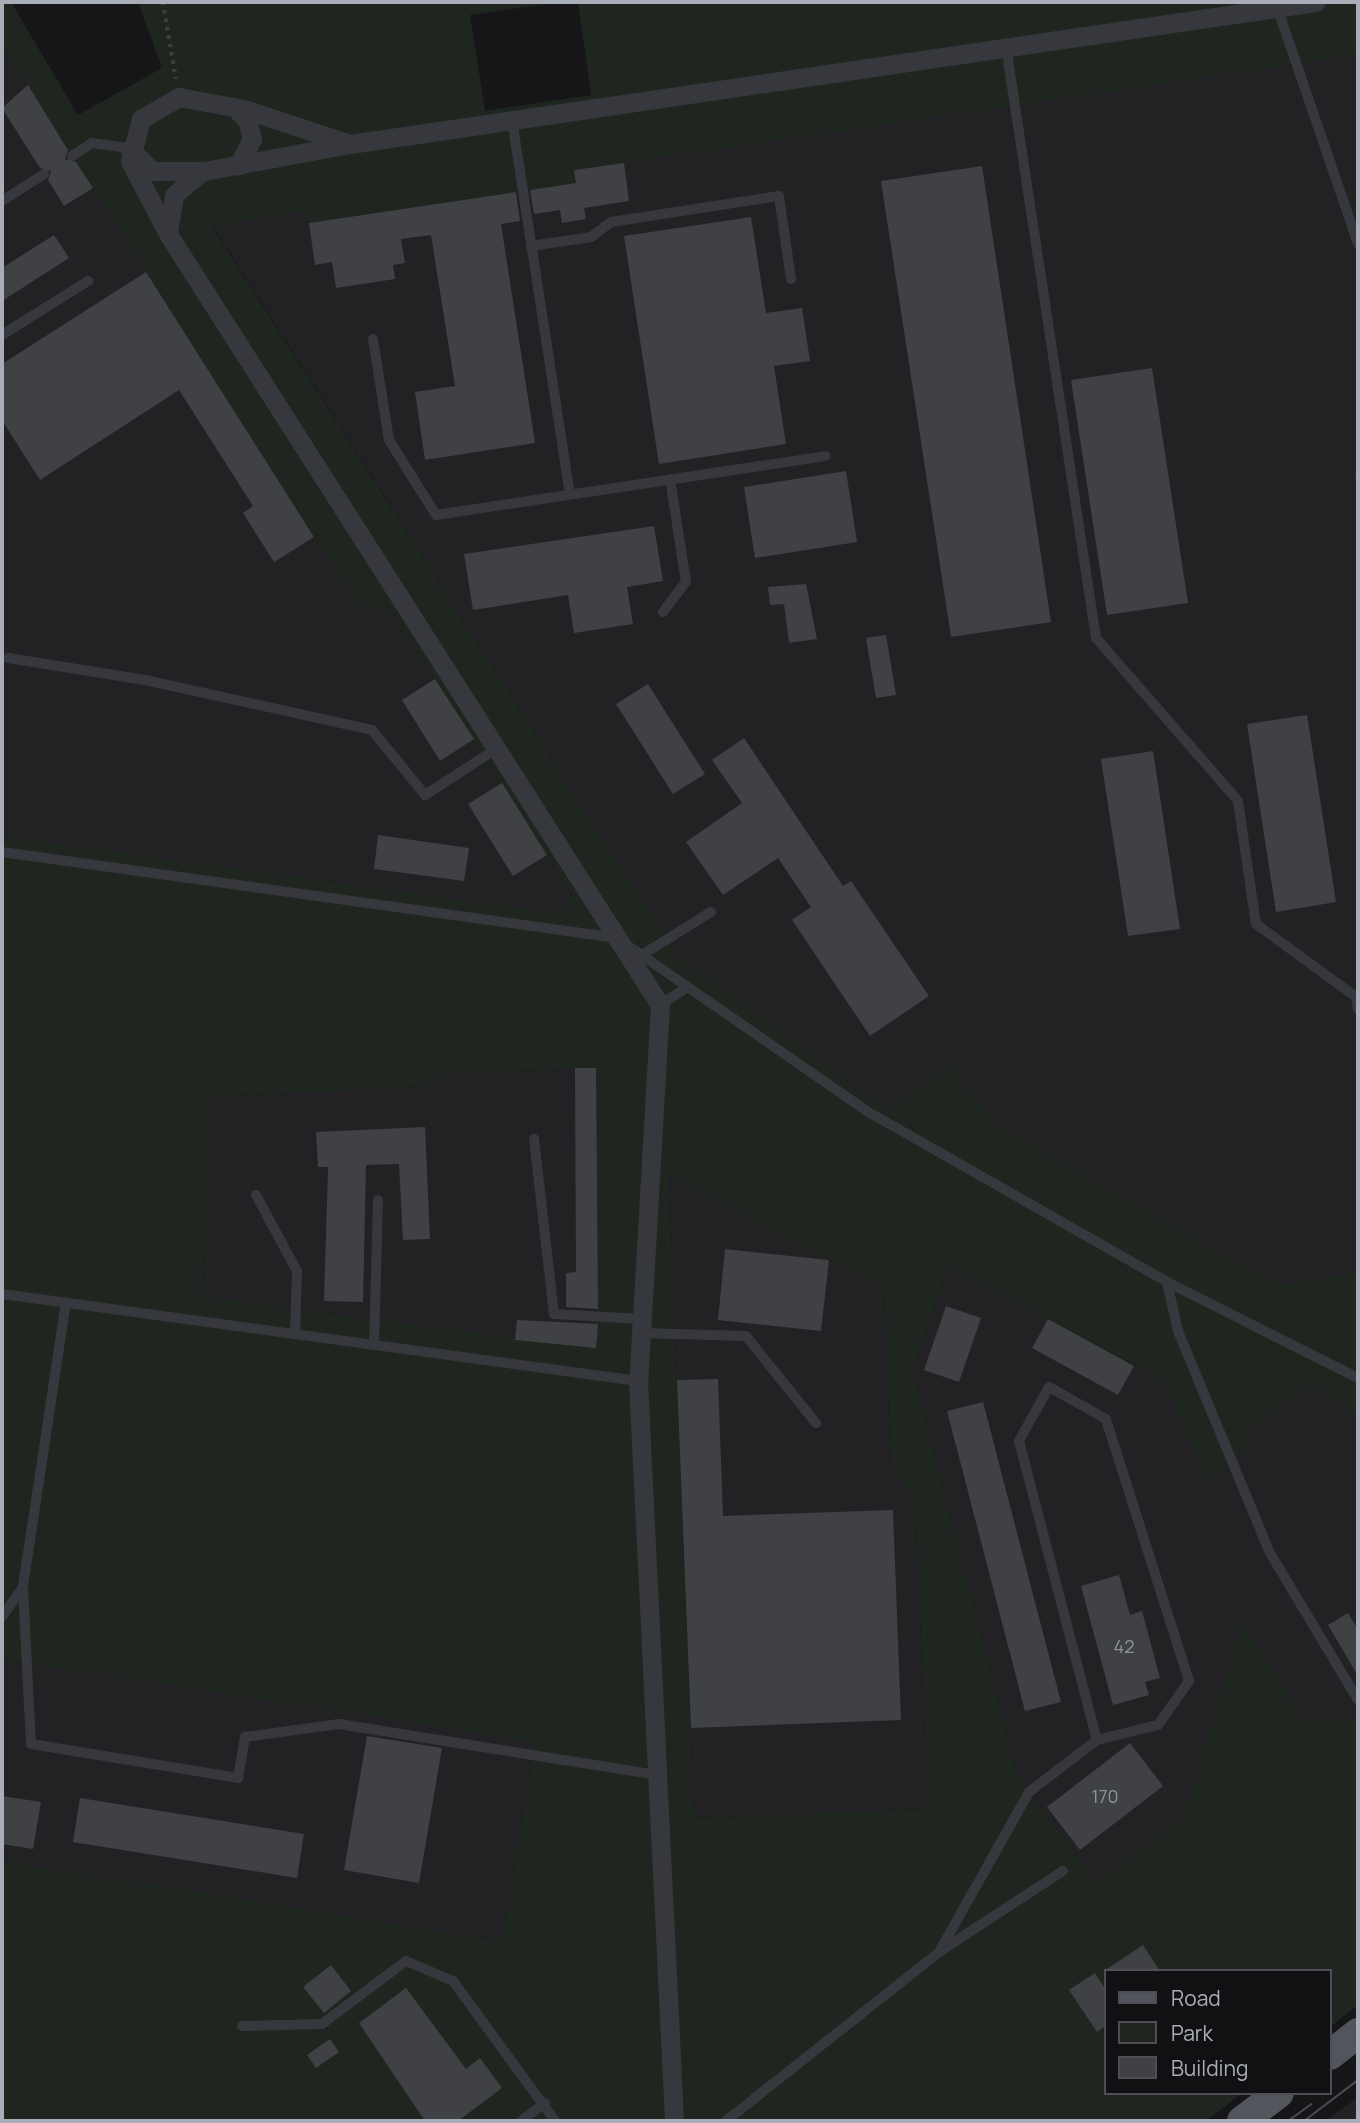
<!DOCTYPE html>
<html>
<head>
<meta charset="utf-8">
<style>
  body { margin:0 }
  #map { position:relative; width:1360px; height:2123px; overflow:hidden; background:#161618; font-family:Manrope,sans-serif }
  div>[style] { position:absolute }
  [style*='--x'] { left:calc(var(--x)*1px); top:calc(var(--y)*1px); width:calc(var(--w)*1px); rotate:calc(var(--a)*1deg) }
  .built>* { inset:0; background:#222225 }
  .green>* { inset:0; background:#1e261f }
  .building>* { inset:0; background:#404145 }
  .path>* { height:3.5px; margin-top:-1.75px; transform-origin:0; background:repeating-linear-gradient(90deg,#3d3f44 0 3.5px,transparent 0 8.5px) }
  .lane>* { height:10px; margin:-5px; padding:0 5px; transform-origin:5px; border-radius:5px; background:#37383d }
  .street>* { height:19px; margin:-9.5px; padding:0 9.5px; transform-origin:9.5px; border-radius:9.5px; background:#37383d }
  .primary>* { height:30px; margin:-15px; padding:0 15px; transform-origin:15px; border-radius:15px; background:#53555c }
  .tram>* { height:2px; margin:-1px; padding:0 1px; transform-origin:1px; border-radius:1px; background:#4a4c52 }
  .rail>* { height:5px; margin-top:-2.5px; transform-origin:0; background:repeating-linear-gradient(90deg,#4a4c52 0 9px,transparent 0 16px) }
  span { translate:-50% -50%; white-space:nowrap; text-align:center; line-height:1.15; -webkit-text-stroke:7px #111113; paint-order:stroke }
  .number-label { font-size:18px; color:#8e929b }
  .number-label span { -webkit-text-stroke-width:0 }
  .frame { position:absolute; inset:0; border:4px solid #a8adb8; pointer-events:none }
  .legend { position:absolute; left:1104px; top:1969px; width:228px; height:126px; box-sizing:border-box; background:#111113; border:2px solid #4d4f55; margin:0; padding:9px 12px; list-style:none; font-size:21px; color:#a8adb8 }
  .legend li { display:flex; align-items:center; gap:14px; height:35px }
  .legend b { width:35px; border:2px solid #4d4f55 }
</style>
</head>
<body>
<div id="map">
  <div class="built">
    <div style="clip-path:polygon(2px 45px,358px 606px,393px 612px,572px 895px,562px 914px,2px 836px)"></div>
    <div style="clip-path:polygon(1358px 55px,1358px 1273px,1277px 1285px,993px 1123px,951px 1065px,888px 1111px,677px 956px,212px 225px,307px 211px,309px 223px,576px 183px,574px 170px)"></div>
    <div style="clip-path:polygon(596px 1068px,596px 1348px,203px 1297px,205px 1097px,423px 1087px,439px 1074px)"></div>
    <div style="clip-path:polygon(669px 1174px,884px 1288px,891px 1468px,915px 1496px,928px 1809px,694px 1818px)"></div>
    <div style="clip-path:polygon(949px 1265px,1165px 1382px,1206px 1480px,1249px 1431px,1312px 1383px,1358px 1416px,1358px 1720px,1303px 1720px,1243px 1621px,1184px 1817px,1099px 1883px,1019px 1780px,913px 1370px)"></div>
    <div style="clip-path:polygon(2px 1659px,534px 1741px,502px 1941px,2px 1861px)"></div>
    <div style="clip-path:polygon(1358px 2097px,1358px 2121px,1326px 2121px)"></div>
  </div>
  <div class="green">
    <div style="clip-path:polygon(evenodd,2px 2px,11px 2px,78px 115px,162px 68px,138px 2px,561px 2px,470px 15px,485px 111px,591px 95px,578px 2px,1358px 2px,1358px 55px,575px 170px,576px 183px,309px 223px,306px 211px,212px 226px,677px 956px,888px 1111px,951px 1065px,993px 1123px,1277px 1285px,1358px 1273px,1358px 1416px,1312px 1383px,1249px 1431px,1254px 1443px,1206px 1480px,1165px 1382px,949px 1265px,913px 1370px,1019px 1780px,1099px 1883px,1184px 1816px,1243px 1620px,1303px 1720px,1358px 1720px,1358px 2005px,1330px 2027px,1330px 1971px,1106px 1971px,1106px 2093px,1242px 2093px,1206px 2121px,2px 2121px,2px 1861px,502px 1941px,534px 1741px,2px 1659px,2px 836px,562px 914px,572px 895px,393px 612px,358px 606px,2px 45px,2px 2px,596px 1068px,596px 1348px,203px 1297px,206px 1097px,423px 1087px,439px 1074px,596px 1068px,2px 2px,669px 1174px,884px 1288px,891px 1468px,915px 1497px,928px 1809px,694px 1818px,669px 1174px)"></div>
  </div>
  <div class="building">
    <div style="clip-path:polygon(28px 85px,68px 150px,65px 159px,76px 162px,93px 188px,64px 206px,48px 180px,51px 171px,40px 168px,2px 108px)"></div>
    <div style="clip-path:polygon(624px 163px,629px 201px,584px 208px,586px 219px,562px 223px,560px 210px,534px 214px,530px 190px,576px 183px,574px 170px)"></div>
    <div style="clip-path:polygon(982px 166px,1051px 622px,951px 637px,881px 181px)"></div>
    <div style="clip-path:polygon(516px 192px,520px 221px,501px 224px,535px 443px,425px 460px,415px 392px,455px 386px,431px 235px,401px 239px,405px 263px,393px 265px,395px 279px,336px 288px,332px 262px,315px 265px,309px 223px)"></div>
    <div style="clip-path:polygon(751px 217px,766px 313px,802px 308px,810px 361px,774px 366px,786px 444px,659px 464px,624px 236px)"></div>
    <div style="clip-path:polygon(54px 235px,69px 258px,2px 301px,2px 268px)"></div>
    <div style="clip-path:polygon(146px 272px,314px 537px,274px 562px,243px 513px,253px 506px,179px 390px,40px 480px,2px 420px,2px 364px)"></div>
    <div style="clip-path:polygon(1152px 368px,1188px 603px,1107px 615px,1071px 380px)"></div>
    <div style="clip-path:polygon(846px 471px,857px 542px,755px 558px,744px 487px)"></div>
    <div style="clip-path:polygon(654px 526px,663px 581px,627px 587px,633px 624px,574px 633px,568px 595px,473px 610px,464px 554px)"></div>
    <div style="clip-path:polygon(806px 584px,817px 639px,789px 643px,784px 604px,770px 605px,768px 587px)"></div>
    <div style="clip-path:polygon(886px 635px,896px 695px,876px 698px,866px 638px)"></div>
    <div style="clip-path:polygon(435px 679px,474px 739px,440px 761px,402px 700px)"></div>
    <div style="clip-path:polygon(648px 684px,705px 774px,673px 794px,616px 704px)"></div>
    <div style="clip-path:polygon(1307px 715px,1336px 902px,1276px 912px,1247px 724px)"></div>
    <div style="clip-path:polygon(744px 738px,843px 886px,851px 881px,929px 996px,870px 1036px,792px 920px,811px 907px,778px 858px,723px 895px,686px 842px,742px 803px,712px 760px)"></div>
    <div style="clip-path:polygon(1153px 751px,1180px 929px,1128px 936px,1101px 759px)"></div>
    <div style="clip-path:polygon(502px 783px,547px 855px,513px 876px,468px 804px)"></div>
    <div style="clip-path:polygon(378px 835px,469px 848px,464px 881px,374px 869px)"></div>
    <div style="clip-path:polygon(575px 1068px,596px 1068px,598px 1309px,566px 1307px,566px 1273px,576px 1272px)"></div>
    <div style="clip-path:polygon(425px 1127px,430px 1239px,403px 1240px,399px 1164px,366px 1165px,363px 1302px,324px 1301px,328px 1167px,318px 1167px,316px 1132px)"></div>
    <div style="clip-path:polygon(725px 1249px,829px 1260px,821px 1331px,718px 1320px)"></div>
    <div style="clip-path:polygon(946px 1306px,981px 1318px,959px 1382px,924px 1370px)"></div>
    <div style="clip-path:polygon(1048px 1319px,1134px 1366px,1118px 1395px,1032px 1348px)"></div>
    <div style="clip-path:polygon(517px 1320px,598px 1324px,596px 1348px,515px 1340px)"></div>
    <div style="clip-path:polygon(718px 1379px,723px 1516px,893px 1510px,901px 1720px,691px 1728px,677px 1380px)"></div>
    <div style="clip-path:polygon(983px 1402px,1061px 1702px,1025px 1711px,947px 1411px)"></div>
    <div style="clip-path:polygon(1119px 1575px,1130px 1615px,1142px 1611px,1160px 1678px,1145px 1682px,1149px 1695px,1113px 1705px,1081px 1586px)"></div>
    <div style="clip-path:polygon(1348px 1613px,1358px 1630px,1358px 1676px,1328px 1625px)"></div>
    <div style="clip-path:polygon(367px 1736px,442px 1748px,419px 1883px,344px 1870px)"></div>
    <div style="clip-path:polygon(1130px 1743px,1163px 1786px,1080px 1850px,1047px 1807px)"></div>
    <div style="clip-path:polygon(2px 1796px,41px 1802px,33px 1849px,2px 1844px)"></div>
    <div style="clip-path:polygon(80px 1798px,304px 1834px,297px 1878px,73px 1842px)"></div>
    <div style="clip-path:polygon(1143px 1945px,1160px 1971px,1104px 1971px)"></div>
    <div style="clip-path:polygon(331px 1965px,351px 1991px,324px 2013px,303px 1987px)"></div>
    <div style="clip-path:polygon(1095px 1973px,1106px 1990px,1106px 2026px,1097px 2032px,1069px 1990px)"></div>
    <div style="clip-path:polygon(406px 1988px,466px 2069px,480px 2058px,502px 2088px,458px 2121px,425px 2121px,359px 2023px)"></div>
    <div style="clip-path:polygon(330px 2039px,339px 2052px,316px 2068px,307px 2055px)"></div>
  </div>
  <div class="path">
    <div style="--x:163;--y:2;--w:78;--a:80.4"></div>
  </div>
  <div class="lane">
    <div style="--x:1277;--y:7;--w:250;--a:71.1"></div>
    <div style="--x:1006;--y:47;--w:598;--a:81.34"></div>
    <div style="--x:1096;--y:638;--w:216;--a:48.9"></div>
    <div style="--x:1238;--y:801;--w:124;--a:81.7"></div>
    <div style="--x:1256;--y:924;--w:124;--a:36.1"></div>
    <div style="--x:1356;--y:997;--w:12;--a:81"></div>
    <div style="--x:512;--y:120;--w:379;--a:81.2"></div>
    <div style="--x:72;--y:156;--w:24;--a:-33"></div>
    <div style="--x:92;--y:143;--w:37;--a:8"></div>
    <div style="--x:2;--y:201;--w:50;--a:-32.7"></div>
    <div style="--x:531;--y:246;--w:61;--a:-8.5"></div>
    <div style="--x:591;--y:237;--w:25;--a:-37"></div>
    <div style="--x:611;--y:222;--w:170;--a:-8.8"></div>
    <div style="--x:779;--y:196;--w:84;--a:81.8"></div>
    <div style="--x:2;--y:335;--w:102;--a:-32.1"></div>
    <div style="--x:373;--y:339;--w:102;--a:81"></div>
    <div style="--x:389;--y:440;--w:89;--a:57.9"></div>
    <div style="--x:436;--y:515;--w:394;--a:-8.6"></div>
    <div style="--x:663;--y:612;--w:38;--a:-53"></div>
    <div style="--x:686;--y:582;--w:104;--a:-98.8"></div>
    <div style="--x:8;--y:658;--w:139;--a:9.1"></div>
    <div style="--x:145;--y:680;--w:232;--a:12.4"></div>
    <div style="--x:372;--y:730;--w:84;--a:50.8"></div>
    <div style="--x:425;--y:795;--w:85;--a:-32.9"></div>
    <div style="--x:2;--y:852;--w:621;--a:7.96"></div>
    <div style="--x:617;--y:938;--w:308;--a:34.7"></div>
    <div style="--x:870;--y:1113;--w:342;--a:29.6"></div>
    <div style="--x:1167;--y:1282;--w:214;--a:26.7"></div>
    <div style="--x:637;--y:958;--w:87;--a:-31.9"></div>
    <div style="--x:660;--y:1005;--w:33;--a:-33"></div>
    <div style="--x:534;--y:1139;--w:176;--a:83.5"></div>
    <div style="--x:554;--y:1314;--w:87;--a:3.3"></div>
    <div style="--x:256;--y:1195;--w:86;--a:61.7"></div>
    <div style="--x:297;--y:1271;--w:63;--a:91.8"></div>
    <div style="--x:1167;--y:1282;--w:50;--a:77.3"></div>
    <div style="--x:1178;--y:1331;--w:240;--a:67.5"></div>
    <div style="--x:1270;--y:1553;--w:171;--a:59.1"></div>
    <div style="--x:2;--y:1294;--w:642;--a:7.79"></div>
    <div style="--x:66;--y:1302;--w:288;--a:98.6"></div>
    <div style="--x:23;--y:1587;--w:157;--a:87.1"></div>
    <div style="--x:31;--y:1744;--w:210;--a:9.3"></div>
    <div style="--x:238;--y:1778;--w:42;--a:-80.3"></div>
    <div style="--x:245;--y:1737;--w:95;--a:-7.9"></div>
    <div style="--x:339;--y:1724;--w:322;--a:9.1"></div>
    <div style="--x:640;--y:1333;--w:106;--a:1.6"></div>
    <div style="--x:746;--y:1336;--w:112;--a:51.2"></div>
    <div style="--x:374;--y:1345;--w:145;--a:-88.4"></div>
    <div style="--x:2;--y:1617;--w:37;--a:-55"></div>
    <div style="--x:939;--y:1952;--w:184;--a:-60.6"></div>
    <div style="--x:1029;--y:1792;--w:86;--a:-37.4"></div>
    <div style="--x:1097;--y:1740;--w:63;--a:-13.8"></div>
    <div style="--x:1158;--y:1725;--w:54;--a:-54.8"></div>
    <div style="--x:1189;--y:1681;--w:275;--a:-107.6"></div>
    <div style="--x:1106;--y:1419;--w:65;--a:-150.7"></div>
    <div style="--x:1049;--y:1387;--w:62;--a:119.1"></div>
    <div style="--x:1019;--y:1441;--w:309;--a:75.4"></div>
    <div style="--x:242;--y:2026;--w:80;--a:-1.4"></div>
    <div style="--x:322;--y:2024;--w:105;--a:-36.9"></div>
    <div style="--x:406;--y:1961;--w:51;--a:23.1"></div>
    <div style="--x:453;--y:1981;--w:173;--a:53.9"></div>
    <div style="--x:521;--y:2121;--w:30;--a:-37"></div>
    <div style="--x:726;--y:2121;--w:272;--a:-38.4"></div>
    <div style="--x:939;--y:1952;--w:148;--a:-33.2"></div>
  </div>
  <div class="street">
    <div style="--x:234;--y:107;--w:18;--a:45"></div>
    <div style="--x:247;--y:120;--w:20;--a:75"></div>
    <div style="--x:252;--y:139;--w:30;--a:118"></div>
    <div style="--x:350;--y:144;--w:112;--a:-161.7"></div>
    <div style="--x:244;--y:109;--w:66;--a:-169.5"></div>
    <div style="--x:179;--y:97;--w:44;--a:149.9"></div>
    <div style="--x:141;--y:119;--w:43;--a:104.7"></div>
    <div style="--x:130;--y:161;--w:82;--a:62.5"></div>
    <div style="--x:168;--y:234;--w:915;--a:57.46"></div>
    <div style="--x:660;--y:1005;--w:377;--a:93.3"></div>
    <div style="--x:638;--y:1381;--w:741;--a:87.21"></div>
    <div style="--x:130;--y:149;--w:31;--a:45"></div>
    <div style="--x:152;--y:171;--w:52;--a:0"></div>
    <div style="--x:204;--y:171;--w:148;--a:-10.5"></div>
    <div style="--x:350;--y:144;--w:976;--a:-8.36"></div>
    <div style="--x:168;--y:233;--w:38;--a:-81"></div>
    <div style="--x:174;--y:195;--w:35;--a:-40"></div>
  </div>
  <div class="primary">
    <div style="--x:1330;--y:2055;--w:36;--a:-38"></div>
    <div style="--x:1242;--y:2121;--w:46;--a:-37.1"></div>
  </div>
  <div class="tram">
    <div style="--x:1288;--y:2121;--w:29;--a:-36"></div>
    <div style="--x:1304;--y:2121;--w:68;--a:-37.2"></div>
  </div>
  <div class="rail">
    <div style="--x:1358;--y:474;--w:2;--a:90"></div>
  </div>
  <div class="number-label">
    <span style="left:1124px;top:1646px">42</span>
    <span style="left:1105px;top:1796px">170</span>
  </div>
  <div class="frame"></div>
  <ul class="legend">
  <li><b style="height:9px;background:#53555c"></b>Road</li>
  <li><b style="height:19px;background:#1e261f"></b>Park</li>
  <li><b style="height:19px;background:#404145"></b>Building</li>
  </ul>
</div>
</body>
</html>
